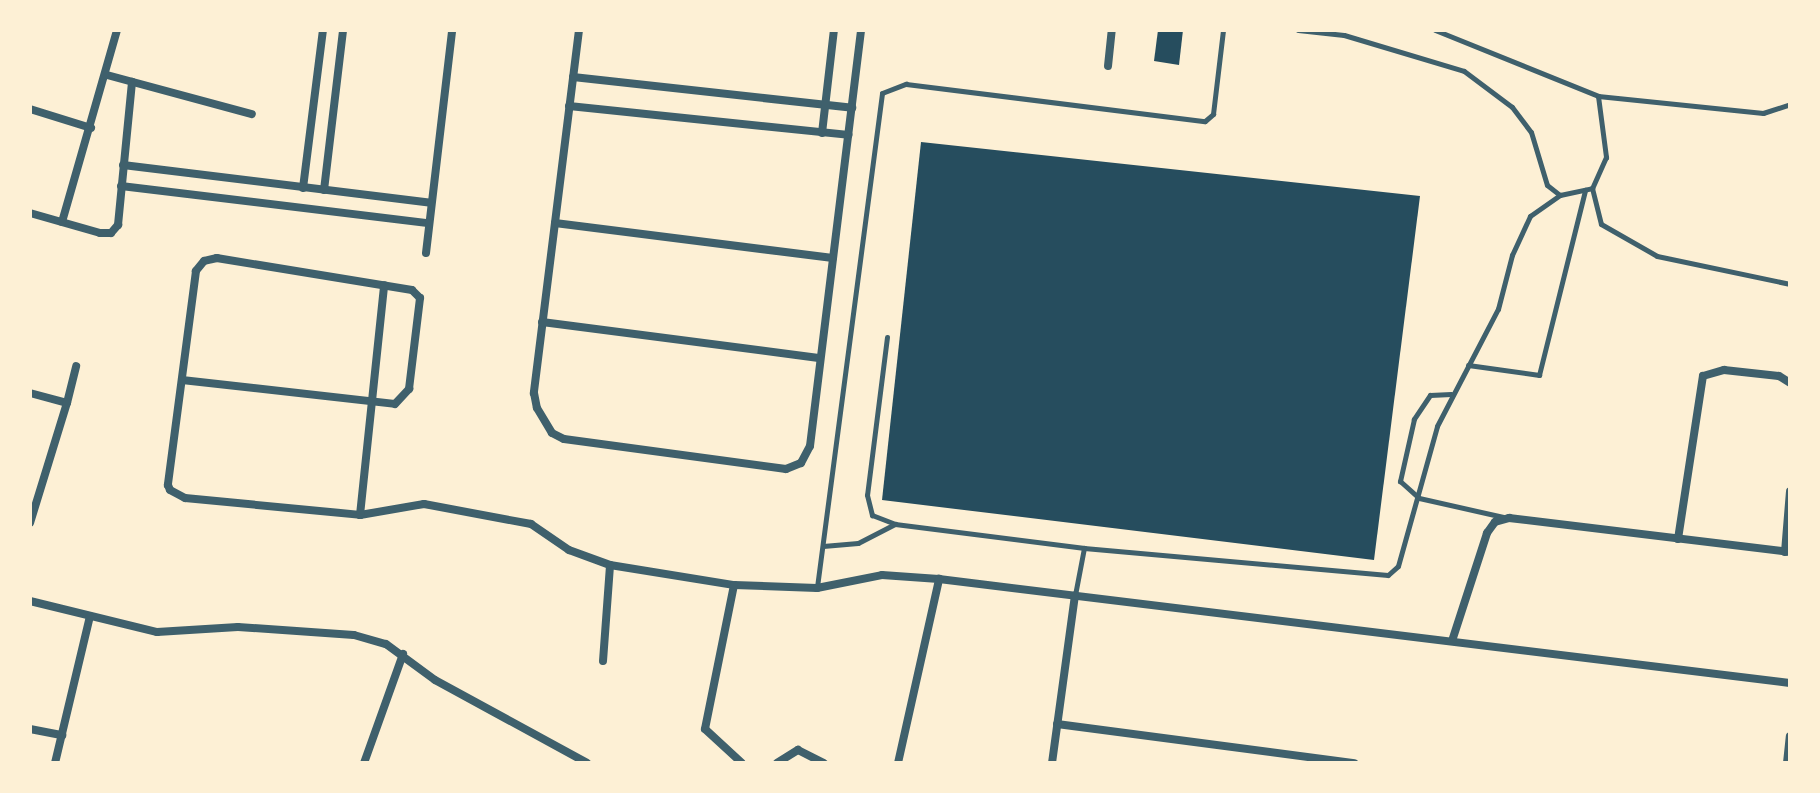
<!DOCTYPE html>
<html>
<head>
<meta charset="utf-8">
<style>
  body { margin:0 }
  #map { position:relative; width:1820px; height:793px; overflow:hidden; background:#fdf0d5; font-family:Karla,sans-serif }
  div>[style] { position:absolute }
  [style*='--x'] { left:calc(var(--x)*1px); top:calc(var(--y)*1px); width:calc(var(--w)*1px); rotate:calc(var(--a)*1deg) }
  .building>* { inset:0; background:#264d5e }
  .service>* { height:5px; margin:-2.5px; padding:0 2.5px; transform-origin:2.5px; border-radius:2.5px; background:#3f606c }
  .minor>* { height:8px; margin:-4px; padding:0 4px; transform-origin:4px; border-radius:4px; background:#3f606c }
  span { translate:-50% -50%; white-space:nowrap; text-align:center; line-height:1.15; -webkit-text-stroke:6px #fdf0d5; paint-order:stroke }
  .frame { position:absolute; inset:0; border:32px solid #fdf0d5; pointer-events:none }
</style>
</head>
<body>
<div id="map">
  <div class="building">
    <div style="clip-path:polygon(1158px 30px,1183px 30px,1179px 65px,1154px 61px)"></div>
    <div style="clip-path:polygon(921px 142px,1420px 196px,1374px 560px,882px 500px)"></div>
  </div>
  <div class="service">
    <div style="--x:1298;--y:30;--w:46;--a:6.2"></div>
    <div style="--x:1344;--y:35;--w:125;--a:16.7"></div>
    <div style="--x:1464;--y:71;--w:60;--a:36.9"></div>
    <div style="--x:1512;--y:107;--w:31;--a:53"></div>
    <div style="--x:1531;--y:132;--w:55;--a:73.2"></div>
    <div style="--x:1547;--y:185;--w:16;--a:38"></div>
    <div style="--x:1435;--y:30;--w:176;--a:22"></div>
    <div style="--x:1598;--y:96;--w:166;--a:5.9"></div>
    <div style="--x:1763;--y:113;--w:28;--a:-18"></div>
    <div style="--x:1598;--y:96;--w:62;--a:82.5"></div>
    <div style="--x:1606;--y:157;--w:34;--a:114"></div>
    <div style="--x:1592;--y:188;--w:37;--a:76"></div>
    <div style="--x:1601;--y:224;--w:64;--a:29.7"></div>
    <div style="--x:1657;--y:256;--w:136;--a:11.9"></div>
    <div style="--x:887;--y:337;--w:159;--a:97.2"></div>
    <div style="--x:867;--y:495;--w:21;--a:76"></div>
    <div style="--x:872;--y:515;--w:25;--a:21"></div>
    <div style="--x:895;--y:524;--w:191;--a:7.2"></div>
    <div style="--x:1084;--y:548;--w:305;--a:5.1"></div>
    <div style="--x:1388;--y:575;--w:13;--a:-42"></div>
    <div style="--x:1398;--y:566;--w:145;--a:-74.4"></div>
    <div style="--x:1437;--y:426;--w:132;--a:-62.5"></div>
    <div style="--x:1498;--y:309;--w:56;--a:-75.5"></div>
    <div style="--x:1512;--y:255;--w:43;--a:-65.2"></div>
    <div style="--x:1530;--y:216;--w:37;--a:-35"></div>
    <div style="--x:1560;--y:195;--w:33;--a:-12"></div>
    <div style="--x:1468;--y:365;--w:72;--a:8"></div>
    <div style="--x:1539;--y:375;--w:191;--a:-76"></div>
    <div style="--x:1451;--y:394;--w:21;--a:177"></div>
    <div style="--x:1430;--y:395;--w:29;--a:124"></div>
    <div style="--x:1414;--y:419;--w:64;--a:102.7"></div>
    <div style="--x:1400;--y:481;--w:25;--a:42"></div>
    <div style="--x:1419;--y:498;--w:91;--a:12.7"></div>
    <div style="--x:823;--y:546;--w:35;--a:-5"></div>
    <div style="--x:858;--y:543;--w:42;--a:-27.2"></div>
    <div style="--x:817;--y:587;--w:498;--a:-82.5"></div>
    <div style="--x:882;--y:93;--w:26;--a:-21"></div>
    <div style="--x:906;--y:84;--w:301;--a:7.1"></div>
    <div style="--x:1205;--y:121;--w:11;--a:-41"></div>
    <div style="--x:1213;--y:114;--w:85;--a:-83.2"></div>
    <div style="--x:1075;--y:595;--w:48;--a:-79.2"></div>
  </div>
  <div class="minor">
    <div style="--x:579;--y:30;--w:366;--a:97.1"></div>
    <div style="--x:534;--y:393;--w:15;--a:79"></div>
    <div style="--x:537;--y:408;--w:29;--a:59"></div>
    <div style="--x:552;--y:433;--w:13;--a:27"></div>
    <div style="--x:564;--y:439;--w:224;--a:7.7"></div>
    <div style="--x:786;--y:469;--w:16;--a:-22"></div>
    <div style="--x:801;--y:463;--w:19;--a:-62"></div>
    <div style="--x:810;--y:446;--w:419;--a:-83"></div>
    <div style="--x:1108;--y:66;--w:36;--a:-84"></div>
    <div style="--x:107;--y:75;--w:150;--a:15.1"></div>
    <div style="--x:573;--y:77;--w:281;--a:6.3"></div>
    <div style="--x:569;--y:106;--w:281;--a:5.9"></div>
    <div style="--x:30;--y:109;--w:64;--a:17.3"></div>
    <div style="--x:822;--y:133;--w:104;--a:-83.4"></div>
    <div style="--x:123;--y:165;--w:310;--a:7"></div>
    <div style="--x:121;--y:186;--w:309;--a:6.9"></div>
    <div style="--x:303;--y:188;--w:159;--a:-82.8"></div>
    <div style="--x:324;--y:190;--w:161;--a:-83.2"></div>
    <div style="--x:30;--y:213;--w:73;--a:15.9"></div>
    <div style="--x:100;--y:233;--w:11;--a:0"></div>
    <div style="--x:111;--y:233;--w:11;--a:-49"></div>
    <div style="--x:118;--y:225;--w:144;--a:-84.4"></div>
    <div style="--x:62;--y:222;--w:200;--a:-74"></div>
    <div style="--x:555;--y:223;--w:280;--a:7.2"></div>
    <div style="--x:426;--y:253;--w:225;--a:-83.3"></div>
    <div style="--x:542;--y:322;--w:279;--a:7.4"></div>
    <div style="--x:182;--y:380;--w:214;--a:6.4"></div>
    <div style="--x:395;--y:404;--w:21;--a:-47"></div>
    <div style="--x:409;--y:389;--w:92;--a:-83.1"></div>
    <div style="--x:420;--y:298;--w:11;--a:-135"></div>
    <div style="--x:412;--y:290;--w:198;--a:-170.7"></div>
    <div style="--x:217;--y:258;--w:13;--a:167"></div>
    <div style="--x:204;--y:261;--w:13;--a:129"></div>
    <div style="--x:196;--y:271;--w:216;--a:97.5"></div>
    <div style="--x:168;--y:485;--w:5;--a:68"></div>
    <div style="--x:170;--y:490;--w:17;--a:28"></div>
    <div style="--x:185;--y:498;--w:176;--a:5.5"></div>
    <div style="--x:360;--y:515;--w:65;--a:-9.8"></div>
    <div style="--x:424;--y:504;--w:109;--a:10.6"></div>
    <div style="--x:531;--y:524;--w:46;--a:34.4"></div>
    <div style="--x:569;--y:550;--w:44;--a:20.1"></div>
    <div style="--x:610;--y:565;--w:126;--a:9.2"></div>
    <div style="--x:734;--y:585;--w:83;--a:2.1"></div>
    <div style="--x:817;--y:588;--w:66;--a:-11.3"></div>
    <div style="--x:882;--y:575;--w:57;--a:4"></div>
    <div style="--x:939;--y:579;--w:857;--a:6.97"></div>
    <div style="--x:30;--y:393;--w:38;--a:15"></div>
    <div style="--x:67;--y:403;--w:38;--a:-76"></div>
    <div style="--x:360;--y:515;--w:231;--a:-84"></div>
    <div style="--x:30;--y:523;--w:126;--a:-72.9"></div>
    <div style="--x:1678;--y:539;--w:165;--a:-81.3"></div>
    <div style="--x:1703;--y:376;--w:22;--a:-16"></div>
    <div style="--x:1724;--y:370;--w:55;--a:6.2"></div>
    <div style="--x:1779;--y:376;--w:13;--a:32"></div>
    <div style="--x:1785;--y:552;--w:61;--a:-85.3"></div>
    <div style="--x:734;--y:585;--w:147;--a:101.4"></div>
    <div style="--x:705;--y:729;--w:50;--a:42.6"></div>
    <div style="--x:30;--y:601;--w:131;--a:13.7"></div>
    <div style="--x:157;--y:632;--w:81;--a:-3.5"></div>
    <div style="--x:238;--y:627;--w:116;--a:3.9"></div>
    <div style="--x:354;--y:635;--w:33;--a:16"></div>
    <div style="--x:386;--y:644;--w:61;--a:36.3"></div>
    <div style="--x:435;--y:680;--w:173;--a:28.6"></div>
    <div style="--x:1452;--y:641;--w:114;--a:-72"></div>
    <div style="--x:1487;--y:533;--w:14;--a:-54"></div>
    <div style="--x:1495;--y:522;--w:15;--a:-16"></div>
    <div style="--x:1509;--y:518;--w:283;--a:6.9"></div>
    <div style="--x:603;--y:661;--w:96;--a:-85.8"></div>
    <div style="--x:1057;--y:724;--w:300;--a:7.5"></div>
    <div style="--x:30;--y:729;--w:33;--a:11"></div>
    <div style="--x:55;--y:763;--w:151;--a:-76.6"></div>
    <div style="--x:364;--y:763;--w:116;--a:-70.3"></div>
    <div style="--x:777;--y:763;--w:25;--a:-32"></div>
    <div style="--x:798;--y:750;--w:29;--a:27"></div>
    <div style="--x:898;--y:763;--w:189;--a:-77.4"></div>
    <div style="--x:1052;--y:763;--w:169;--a:-82.2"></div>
    <div style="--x:1787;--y:763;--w:27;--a:-84"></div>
  </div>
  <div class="frame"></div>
</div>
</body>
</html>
